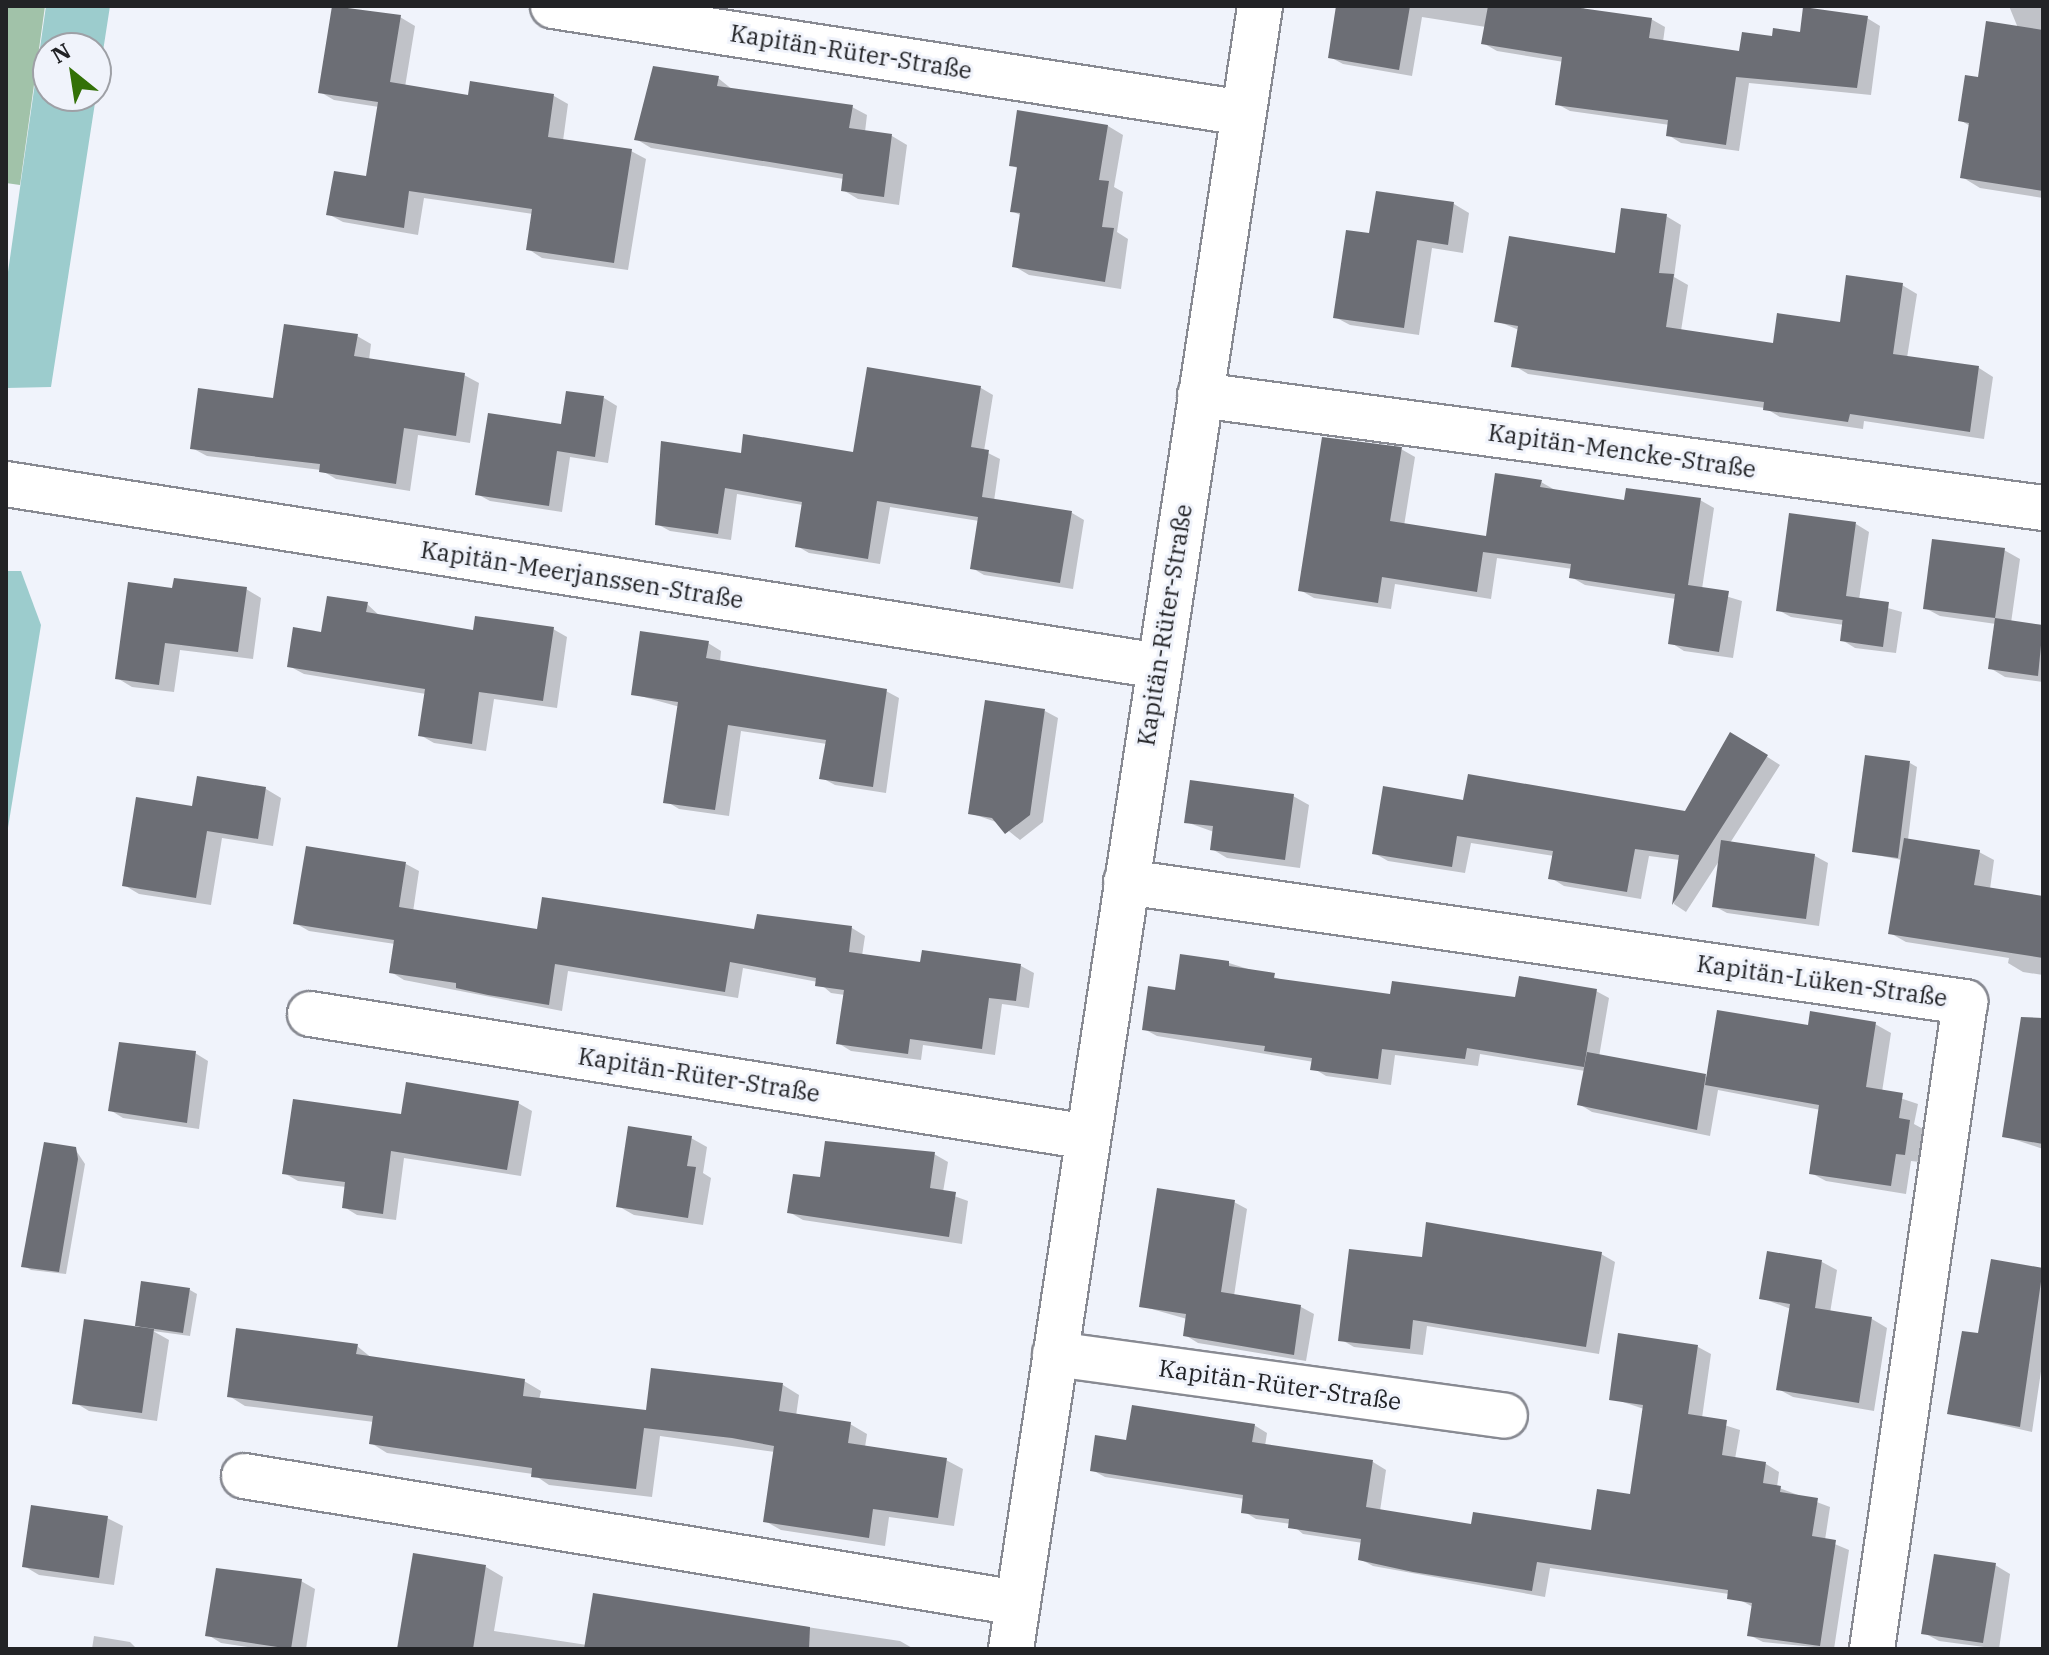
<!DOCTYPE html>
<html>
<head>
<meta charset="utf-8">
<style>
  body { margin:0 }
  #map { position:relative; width:2049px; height:1655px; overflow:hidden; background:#f0f3fb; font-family:"IBM Plex Serif",serif }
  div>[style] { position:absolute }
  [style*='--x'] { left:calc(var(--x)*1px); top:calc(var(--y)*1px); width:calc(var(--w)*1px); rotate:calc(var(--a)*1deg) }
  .forest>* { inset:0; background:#a1c2a9 }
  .water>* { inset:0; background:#9ccccd }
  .shadow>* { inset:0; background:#0003 }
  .building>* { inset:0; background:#6c6e75 }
  .roads { filter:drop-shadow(2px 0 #888a92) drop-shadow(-2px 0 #888a92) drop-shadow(0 2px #888a92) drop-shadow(0 -2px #888a92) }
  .minor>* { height:44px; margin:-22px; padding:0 22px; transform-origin:22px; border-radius:22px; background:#fff }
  span { translate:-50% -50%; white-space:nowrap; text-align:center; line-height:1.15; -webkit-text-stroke:6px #f0f3fb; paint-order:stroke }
  .street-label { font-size:24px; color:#222326 }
  .frame { position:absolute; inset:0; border:8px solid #222326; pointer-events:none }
  .north { position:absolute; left:32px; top:32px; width:80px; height:80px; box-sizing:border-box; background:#f0f3fb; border:2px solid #9ea0a6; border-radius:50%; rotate:330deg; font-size:22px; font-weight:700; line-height:32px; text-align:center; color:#222326 }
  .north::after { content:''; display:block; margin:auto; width:28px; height:36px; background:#337107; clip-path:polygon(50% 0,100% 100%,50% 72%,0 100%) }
</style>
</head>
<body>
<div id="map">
  <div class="forest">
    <div style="clip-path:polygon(6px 6px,45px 6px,20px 185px,6px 183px)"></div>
  </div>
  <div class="water">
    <div style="clip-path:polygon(evenodd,46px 6px,110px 6px,51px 387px,6px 388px,6px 286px,46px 6px,48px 48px,96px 48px,96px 96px,48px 96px,48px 48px)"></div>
    <div style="clip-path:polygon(6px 571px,21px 571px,41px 625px,6px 840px)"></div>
  </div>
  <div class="shadow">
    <div style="clip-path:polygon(1338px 6px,1585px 6px,1584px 10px,1651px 19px,1665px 27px,1663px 42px,1741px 53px,1773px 38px,1867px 18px,1880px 26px,1871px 95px,1749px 83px,1739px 151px,1681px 143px,1668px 135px,1670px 125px,1570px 111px,1557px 104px,1564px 62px,1497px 51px,1483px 43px,1486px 27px,1422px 17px,1412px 76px,1343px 64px,1330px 57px)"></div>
    <div style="clip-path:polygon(2009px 6px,2043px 6px,2043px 198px,1980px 188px,1962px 177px,1970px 126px,1960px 120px,1980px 79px,2018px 28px)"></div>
    <div style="clip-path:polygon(400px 17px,415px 26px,405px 87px,470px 97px,554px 96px,568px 104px,563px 141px,631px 151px,646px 159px,628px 270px,542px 258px,528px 249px,533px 214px,424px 198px,418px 235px,343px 222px,328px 214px,368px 179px,379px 107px,334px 100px,320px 92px)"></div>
    <div style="clip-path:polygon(718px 78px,733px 90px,852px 107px,867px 115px,865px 132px,892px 136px,907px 145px,899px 205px,858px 199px,843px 190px,844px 179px,651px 148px,636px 139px)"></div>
    <div style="clip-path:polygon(1108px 126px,1123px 135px,1114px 187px,1123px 192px,1117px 232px,1128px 239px,1121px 289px,1029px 275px,1014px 266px,1022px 216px,1012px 211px,1019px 169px,1011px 165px)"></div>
    <div style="clip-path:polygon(1377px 193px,1454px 204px,1469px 213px,1463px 253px,1432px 248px,1419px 335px,1350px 325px,1335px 317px,1371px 235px)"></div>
    <div style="clip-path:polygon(1666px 216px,1681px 225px,1674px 277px,1688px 285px,1681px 331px,1774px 345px,1841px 324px,1902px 285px,1917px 294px,1907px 358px,1979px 368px,1993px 377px,1984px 439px,1864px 421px,1863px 429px,1780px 417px,1765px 408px,1528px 374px,1513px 365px,1519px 330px,1497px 321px,1616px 255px)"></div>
    <div style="clip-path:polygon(357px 336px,371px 344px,369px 360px,464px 375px,479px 383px,470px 443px,418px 435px,410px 491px,336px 479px,321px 470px,207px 456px,192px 448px,275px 400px)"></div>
    <div style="clip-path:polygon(869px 369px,981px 388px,993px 395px,984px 451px,1000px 459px,994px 501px,1072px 513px,1084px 520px,1073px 589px,984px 575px,972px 568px,979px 521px,890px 507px,880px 564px,809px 553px,797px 546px,803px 505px,737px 494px,731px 540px,670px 531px,657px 524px,743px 455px,855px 454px)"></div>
    <div style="clip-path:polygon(604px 398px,617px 406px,608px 463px,570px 457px,562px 512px,490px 501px,477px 494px)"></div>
    <div style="clip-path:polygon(1401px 449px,1415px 457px,1404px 526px,1487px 538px,1541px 482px,1555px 490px,1626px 502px,1700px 500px,1714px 508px,1702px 589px,1742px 601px,1733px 658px,1684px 651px,1670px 642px,1676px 599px,1585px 585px,1571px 577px,1573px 569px,1497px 558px,1491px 599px,1395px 584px,1391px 609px,1314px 598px,1300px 590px)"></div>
    <div style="clip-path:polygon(1856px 524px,1869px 532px,1859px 600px,1902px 612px,1896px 653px,1855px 648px,1842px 640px,1844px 625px,1791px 617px,1778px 610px)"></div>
    <div style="clip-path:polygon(2004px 550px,2020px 559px,2011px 623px,2043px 627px,2043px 682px,2005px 677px,1990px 668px,1996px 624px,1940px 616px,1925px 608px)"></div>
    <div style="clip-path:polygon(246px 589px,261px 598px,253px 659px,180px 650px,174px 692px,132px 687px,117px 678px,174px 590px)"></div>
    <div style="clip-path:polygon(367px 604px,381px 617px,474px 632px,553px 629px,567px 637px,557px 708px,494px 699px,486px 751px,434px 743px,420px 735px,426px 694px,304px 674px,289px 666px,322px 634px)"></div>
    <div style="clip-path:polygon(708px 643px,721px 651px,720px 662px,886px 691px,899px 698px,886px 793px,835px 785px,822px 778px,827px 744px,741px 731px,729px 816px,679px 809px,666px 801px,680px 707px,633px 694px)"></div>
    <div style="clip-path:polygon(1045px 711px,1058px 718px,1043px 822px,1020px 840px,999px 823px,970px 813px)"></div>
    <div style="clip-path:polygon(1744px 742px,1780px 765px,1730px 843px,1815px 856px,1828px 863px,1819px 926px,1727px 913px,1714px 906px,1721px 858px,1686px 912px,1674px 904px,1680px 860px,1649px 856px,1641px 899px,1564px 886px,1551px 878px,1554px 856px,1471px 843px,1465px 873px,1388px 861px,1374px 853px,1465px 802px,1686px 814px)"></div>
    <div style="clip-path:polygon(1910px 763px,1917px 767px,1908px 840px,1979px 852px,1994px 860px,1990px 889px,2043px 898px,2043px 975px,2023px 972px,2008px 963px,2009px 958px,1906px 942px,1890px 933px,1902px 860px,1855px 851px)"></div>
    <div style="clip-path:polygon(199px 778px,266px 789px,281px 798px,273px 846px,222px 838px,211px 905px,139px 894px,124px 885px,194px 808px)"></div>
    <div style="clip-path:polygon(1293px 796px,1309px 805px,1300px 868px,1227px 858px,1212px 849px,1214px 832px,1186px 822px)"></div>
    <div style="clip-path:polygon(406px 864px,419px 871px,413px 912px,538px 931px,755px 931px,758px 916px,852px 928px,865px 936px,862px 956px,922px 964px,1021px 966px,1034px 973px,1029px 1008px,1002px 1004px,995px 1055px,923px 1045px,921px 1060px,851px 1051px,838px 1043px,845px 995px,831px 993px,818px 982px,743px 968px,738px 998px,568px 971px,562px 1011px,404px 980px,391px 972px,395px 944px,309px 931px,295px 923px)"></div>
    <div style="clip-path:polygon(1229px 963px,1286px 981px,1391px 997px,1517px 999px,1596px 991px,1609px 998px,1599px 1057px,1708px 1077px,1809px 1027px,1875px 1024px,1891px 1033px,1882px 1092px,1918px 1104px,1914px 1124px,1925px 1130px,1920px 1162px,1911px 1161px,1906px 1194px,1826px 1181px,1811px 1173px,1821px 1110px,1718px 1090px,1710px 1136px,1592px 1112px,1579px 1104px,1585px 1071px,1480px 1054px,1478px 1066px,1395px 1055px,1391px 1085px,1326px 1076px,1313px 1068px,1314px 1062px,1157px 1036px,1144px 1029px,1176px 992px)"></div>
    <div style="clip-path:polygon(195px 1053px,208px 1061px,199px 1129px,123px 1118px,110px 1110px)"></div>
    <div style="clip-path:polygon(2043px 1069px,2043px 1149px,2004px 1136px)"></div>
    <div style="clip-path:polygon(518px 1103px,532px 1111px,521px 1176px,404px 1158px,396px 1220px,357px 1215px,344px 1207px,346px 1187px,298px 1181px,284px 1173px,403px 1116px)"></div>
    <div style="clip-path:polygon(691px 1138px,707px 1147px,703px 1173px,711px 1178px,703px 1225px,634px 1215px,618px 1206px)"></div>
    <div style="clip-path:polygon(75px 1149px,85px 1164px,66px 1274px,31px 1270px,24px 1266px)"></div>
    <div style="clip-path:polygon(934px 1154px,948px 1162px,943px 1192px,968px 1201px,962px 1244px,803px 1220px,789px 1212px,822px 1180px)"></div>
    <div style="clip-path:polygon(1234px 1202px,1247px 1209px,1234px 1296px,1301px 1307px,1314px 1314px,1306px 1361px,1198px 1343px,1185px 1335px,1187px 1319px,1141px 1306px)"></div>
    <div style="clip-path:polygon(1601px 1254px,1615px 1262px,1599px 1354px,1427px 1326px,1423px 1355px,1354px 1347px,1340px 1339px,1423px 1259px)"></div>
    <div style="clip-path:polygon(1993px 1261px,2043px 1270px,2043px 1358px,2032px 1432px,1949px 1413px,1980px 1335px)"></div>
    <div style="clip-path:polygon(1822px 1262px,1837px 1270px,1830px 1313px,1872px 1319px,1887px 1328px,1874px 1411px,1793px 1397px,1778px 1389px,1791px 1309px,1761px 1298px)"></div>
    <div style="clip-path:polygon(190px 1290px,197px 1294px,190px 1336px,153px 1331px,169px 1340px,157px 1421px,89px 1411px,74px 1402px,145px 1330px,137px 1325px)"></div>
    <div style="clip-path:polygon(357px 1346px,373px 1359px,524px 1381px,541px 1391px,539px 1400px,648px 1412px,783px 1385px,799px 1395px,796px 1416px,850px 1424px,867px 1434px,865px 1447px,946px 1460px,963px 1469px,954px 1526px,889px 1517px,885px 1546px,781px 1530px,765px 1521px,775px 1452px,660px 1436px,652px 1497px,549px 1485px,533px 1474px,387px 1453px,371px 1443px,374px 1422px,245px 1406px,229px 1396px)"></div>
    <div style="clip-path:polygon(1698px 1347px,1711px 1354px,1702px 1418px,1740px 1430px,1735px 1459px,1766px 1464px,1779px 1472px,1777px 1487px,1830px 1507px,1825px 1540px,1849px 1550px,1834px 1649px,1763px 1642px,1749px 1635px,1753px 1607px,1729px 1594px,1550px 1568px,1545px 1597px,1373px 1566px,1360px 1559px,1363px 1543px,1303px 1534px,1291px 1524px,1256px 1519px,1243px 1511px,1245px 1499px,1105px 1477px,1092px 1470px,1128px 1442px,1254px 1425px,1267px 1433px,1265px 1446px,1373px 1462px,1386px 1470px,1380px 1511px,1473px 1527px,1592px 1532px,1632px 1496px,1644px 1409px,1611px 1398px)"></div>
    <div style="clip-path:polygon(107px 1518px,123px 1526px,114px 1585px,39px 1575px,24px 1566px)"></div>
    <div style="clip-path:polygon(1995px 1565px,2010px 1574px,1999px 1649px,1939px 1641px,1924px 1633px)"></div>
    <div style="clip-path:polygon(486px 1567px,503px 1577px,494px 1631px,587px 1645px,595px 1595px,900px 1641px,914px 1649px,399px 1649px)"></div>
    <div style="clip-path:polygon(301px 1581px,315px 1589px,306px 1649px,261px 1649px,221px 1643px,208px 1635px)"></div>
    <div style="clip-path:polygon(94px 1636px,130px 1642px,137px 1649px,92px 1649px)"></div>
  </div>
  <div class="building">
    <div style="clip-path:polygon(332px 6px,401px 15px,390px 82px,468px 95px,470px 81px,554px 94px,548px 137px,632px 149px,614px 263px,526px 250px,532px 209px,409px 191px,404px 228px,326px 215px,334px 171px,366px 176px,378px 102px,318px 93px)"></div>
    <div style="clip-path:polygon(1336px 6px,1410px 6px,1399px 70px,1328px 58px)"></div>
    <div style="clip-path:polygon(1488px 6px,1566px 6px,1652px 18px,1649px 38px,1739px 51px,1742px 32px,1772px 36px,1773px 28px,1800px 32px,1803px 7px,1868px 16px,1857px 88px,1736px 77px,1726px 145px,1666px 136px,1668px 120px,1555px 105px,1562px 57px,1481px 44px)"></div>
    <div style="clip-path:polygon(1986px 21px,2043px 30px,2043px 191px,1960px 178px,1969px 123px,1958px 121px,1965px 75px,1978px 77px)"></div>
    <div style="clip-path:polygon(653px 66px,719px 76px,717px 86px,853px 105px,849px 128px,892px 134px,884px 197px,841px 191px,843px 174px,634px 140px)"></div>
    <div style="clip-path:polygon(1017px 110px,1108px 125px,1099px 180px,1109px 181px,1102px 227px,1114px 228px,1105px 282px,1012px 267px,1020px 213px,1010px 212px,1017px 167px,1009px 166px)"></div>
    <div style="clip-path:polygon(1376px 191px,1454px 202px,1448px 245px,1417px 240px,1404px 328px,1333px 318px,1346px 230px,1369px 233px)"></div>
    <div style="clip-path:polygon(1621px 208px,1667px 214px,1659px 273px,1674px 274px,1666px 327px,1773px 343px,1777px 313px,1840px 322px,1846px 275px,1903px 283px,1893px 354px,1979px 366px,1970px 432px,1850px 414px,1848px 422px,1763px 410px,1764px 402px,1511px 367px,1518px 326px,1494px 322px,1509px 236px,1615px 253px)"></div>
    <div style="clip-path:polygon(284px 324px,358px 334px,354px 356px,465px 373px,456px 436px,404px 428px,396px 484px,319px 472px,320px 464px,190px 449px,198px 388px,273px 398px)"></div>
    <div style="clip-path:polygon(867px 367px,981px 386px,971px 447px,989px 450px,982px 497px,1072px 511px,1060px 583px,970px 569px,978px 517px,877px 501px,868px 559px,795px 547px,802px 502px,725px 488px,718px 534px,655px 525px,661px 441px,741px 453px,743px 434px,853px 452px)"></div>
    <div style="clip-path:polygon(566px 391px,604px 396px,595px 457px,557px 451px,549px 506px,475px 495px,488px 413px,561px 424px)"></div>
    <div style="clip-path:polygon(1322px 437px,1402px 447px,1390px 521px,1486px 536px,1495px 473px,1542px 480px,1540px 487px,1624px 500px,1626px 488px,1701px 498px,1688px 585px,1729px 591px,1719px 652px,1668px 644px,1675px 594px,1569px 578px,1571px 564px,1483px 552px,1477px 592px,1382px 577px,1378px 603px,1298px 591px)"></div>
    <div style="clip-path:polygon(1789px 513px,1856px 522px,1846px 596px,1889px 602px,1883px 647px,1840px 641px,1844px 608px,1843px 620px,1776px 611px)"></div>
    <div style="clip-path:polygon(1932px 539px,2005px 548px,1995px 618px,1923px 609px)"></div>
    <div style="clip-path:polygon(174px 578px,247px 587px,238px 652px,165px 643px,159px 685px,115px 679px,128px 582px,172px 588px)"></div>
    <div style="clip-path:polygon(327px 596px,368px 602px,366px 612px,473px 630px,475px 616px,554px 627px,543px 701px,479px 692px,472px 744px,418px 736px,425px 689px,287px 667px,293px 627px,321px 632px)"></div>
    <div style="clip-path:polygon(1995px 618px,2043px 625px,2038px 676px,1988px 669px)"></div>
    <div style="clip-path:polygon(640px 631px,709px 641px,706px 658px,887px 689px,873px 787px,819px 779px,826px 740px,728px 725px,715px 810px,663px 803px,678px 702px,631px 695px)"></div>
    <div style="clip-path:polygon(985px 700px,1045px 709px,1030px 815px,1005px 834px,992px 818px,968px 814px)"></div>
    <div style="clip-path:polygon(1730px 732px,1768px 755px,1672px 905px,1679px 855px,1635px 849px,1627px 892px,1548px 879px,1553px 851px,1457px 836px,1452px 867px,1372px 854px,1383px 786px,1463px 800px,1468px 774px,1685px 811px)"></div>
    <div style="clip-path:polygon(1865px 755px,1910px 761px,1898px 858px,1852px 852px)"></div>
    <div style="clip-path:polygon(197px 776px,266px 787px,258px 839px,207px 831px,196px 898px,122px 886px,136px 797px,192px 806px)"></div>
    <div style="clip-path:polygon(1190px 780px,1294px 794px,1285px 860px,1210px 850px,1213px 826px,1184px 823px)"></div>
    <div style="clip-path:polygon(1904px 838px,1980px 850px,1974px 885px,2043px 896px,2043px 958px,1888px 934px)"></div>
    <div style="clip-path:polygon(1721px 840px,1815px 854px,1806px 919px,1712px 907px)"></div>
    <div style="clip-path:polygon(306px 846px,406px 862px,399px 907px,537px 929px,542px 897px,754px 929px,757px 914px,852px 926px,849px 952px,920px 962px,922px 950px,1021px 964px,1016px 1001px,989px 998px,982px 1049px,910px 1039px,908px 1054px,836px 1044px,844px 990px,815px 986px,816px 978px,730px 962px,725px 992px,555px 964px,549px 1005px,488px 995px,456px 988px,456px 983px,389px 973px,394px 940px,293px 924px)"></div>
    <div style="clip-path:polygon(1180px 954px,1229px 961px,1229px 966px,1275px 973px,1274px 978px,1390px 994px,1392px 981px,1515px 997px,1519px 976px,1597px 989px,1584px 1067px,1467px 1048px,1465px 1059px,1382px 1049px,1378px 1079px,1310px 1070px,1312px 1058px,1264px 1051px,1265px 1046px,1142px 1030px,1148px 986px,1175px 990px)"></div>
    <div style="clip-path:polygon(1717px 1010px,1808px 1025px,1810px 1011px,1876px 1022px,1866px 1087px,1903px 1093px,1899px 1118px,1910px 1120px,1905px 1155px,1896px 1154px,1891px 1186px,1809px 1174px,1819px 1105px,1705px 1085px)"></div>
    <div style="clip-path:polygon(2021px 1017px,2043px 1018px,2043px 1144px,2002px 1137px)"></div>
    <div style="clip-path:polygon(119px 1042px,196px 1051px,187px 1123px,108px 1111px)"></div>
    <div style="clip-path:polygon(1587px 1052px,1706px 1074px,1697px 1130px,1577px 1105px)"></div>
    <div style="clip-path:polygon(406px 1082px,519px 1101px,507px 1170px,391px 1151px,383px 1214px,342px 1208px,345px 1182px,282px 1174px,293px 1099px,401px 1114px)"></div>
    <div style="clip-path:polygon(628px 1126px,692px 1136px,687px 1166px,696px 1167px,688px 1218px,616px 1207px)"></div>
    <div style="clip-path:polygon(825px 1141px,935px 1152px,930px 1188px,956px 1192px,949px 1237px,787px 1213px,793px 1174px,820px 1177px)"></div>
    <div style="clip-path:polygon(44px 1142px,76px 1147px,78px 1159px,59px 1272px,21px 1267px)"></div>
    <div style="clip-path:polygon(1157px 1188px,1235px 1200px,1221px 1292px,1301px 1305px,1294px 1355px,1183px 1336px,1186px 1314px,1139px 1307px)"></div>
    <div style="clip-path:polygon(1426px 1222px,1602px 1252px,1586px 1347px,1413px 1320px,1410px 1349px,1338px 1341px,1349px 1249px,1422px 1257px)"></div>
    <div style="clip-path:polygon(1767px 1251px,1822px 1260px,1815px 1308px,1872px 1317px,1859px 1403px,1776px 1390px,1790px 1304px,1759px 1299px)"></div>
    <div style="clip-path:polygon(1991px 1259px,2043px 1268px,2020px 1427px,1947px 1414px,1962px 1331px,1978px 1333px)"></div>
    <div style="clip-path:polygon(141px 1281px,190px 1288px,183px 1333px,135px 1326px)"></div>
    <div style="clip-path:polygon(84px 1319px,154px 1329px,142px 1413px,72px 1404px)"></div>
    <div style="clip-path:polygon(236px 1328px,358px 1344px,356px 1354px,525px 1379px,523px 1396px,646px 1410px,651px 1368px,783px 1383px,779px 1411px,851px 1422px,848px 1443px,947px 1458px,938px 1518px,873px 1509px,869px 1538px,763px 1522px,774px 1446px,732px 1438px,644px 1428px,636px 1489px,531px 1477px,532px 1468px,369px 1444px,373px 1416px,227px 1397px)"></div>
    <div style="clip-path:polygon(1618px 1333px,1698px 1345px,1688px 1414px,1727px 1420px,1722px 1455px,1766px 1462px,1763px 1483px,1781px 1486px,1780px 1492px,1818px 1498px,1812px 1536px,1836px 1540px,1820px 1646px,1747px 1636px,1752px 1603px,1727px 1599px,1728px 1590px,1537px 1562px,1532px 1591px,1413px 1572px,1358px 1560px,1361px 1539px,1288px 1528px,1289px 1519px,1241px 1513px,1243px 1495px,1090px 1471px,1095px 1435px,1126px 1440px,1132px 1405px,1255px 1424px,1252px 1442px,1373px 1460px,1366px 1507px,1471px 1524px,1473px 1512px,1591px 1530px,1597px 1489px,1630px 1494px,1643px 1405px,1609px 1400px)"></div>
    <div style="clip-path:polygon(31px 1505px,108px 1516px,99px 1578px,22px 1567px)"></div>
    <div style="clip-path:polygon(413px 1553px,486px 1565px,473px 1649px,397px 1649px)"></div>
    <div style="clip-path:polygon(1934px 1554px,1996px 1563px,1983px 1643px,1921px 1634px)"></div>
    <div style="clip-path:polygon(216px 1568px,302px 1579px,291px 1649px,205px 1636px)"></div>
    <div style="clip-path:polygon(593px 1593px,810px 1627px,809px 1649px,584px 1649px)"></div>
  </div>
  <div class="roads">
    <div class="minor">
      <div style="--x:553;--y:6;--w:699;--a:8.8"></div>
      <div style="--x:1200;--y:395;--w:851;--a:7.63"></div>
      <div style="--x:6;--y:484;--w:1167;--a:8.97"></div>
      <div style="--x:1126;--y:882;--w:848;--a:8.14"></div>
      <div style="--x:1965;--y:1002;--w:654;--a:98.18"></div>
      <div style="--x:310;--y:1014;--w:788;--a:8.98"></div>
      <div style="--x:1055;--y:1354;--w:454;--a:7.8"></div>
      <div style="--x:244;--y:1476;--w:784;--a:9.32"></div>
      <div style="--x:1011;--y:1649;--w:1662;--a:-81.38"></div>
    </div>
  </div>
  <div class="street-label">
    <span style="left:851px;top:52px;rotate:9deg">Kapitän-Rüter-Straße</span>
    <span style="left:1622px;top:451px;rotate:8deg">Kapitän-Mencke-Straße</span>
    <span style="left:582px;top:575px;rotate:9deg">Kapitän-Meerjanssen-Straße</span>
    <span style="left:1165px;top:625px;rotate:-81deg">Kapitän-Rüter-Straße</span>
    <span style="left:1822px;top:981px;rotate:8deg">Kapitän-Lüken-Straße</span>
    <span style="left:699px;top:1075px;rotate:9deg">Kapitän-Rüter-Straße</span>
    <span style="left:1280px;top:1385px;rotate:8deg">Kapitän-Rüter-Straße</span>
  </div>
  <div class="frame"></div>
  <div class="north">N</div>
</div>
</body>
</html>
